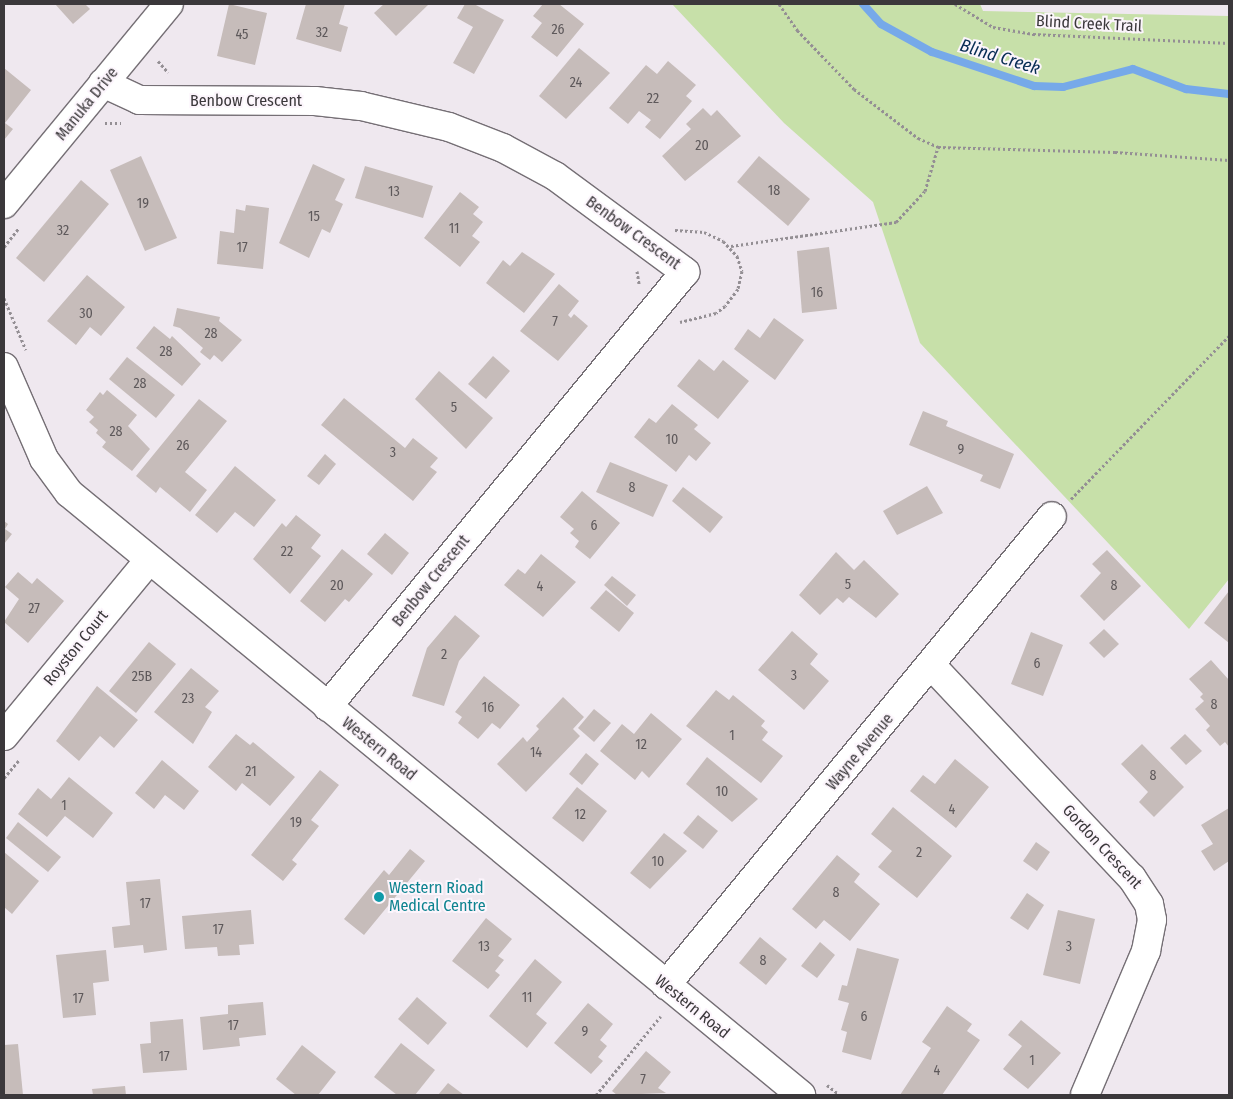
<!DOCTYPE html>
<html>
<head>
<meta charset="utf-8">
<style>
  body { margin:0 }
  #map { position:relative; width:1233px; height:1099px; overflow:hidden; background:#efe8ef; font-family:"Fira Sans Condensed",sans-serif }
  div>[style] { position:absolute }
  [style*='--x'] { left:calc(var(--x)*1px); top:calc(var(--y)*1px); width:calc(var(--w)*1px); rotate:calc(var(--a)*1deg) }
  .green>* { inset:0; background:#c7e0a9 }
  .stream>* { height:8px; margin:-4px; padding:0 4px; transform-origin:4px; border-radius:4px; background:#76a9e9 }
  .building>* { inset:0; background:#c6bcba }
  .path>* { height:3px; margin-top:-1.5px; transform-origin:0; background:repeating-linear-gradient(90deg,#948f94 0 2.5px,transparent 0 5px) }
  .roads { filter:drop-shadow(1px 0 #756f75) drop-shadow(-1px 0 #756f75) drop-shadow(0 1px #756f75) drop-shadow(0 -1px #756f75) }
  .minor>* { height:28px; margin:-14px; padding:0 14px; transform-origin:14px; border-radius:14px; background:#fff }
  .dots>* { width:14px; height:14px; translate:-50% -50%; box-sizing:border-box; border:2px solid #fcf5fc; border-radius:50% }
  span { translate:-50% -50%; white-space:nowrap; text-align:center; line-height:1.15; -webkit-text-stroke:4px #fcf5fc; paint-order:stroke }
  .number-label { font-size:14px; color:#5e595b }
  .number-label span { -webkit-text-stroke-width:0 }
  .street-label { font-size:16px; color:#3b383b }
  .culture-label { font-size:16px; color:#0d838f }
  .left { translate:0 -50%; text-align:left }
  .water-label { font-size:18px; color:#082d54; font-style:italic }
  .frame { position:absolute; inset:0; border:5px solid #3b383b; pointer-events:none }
</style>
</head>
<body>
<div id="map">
  <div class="green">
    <div style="clip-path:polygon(672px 4px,980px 4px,983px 11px,1229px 16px,1229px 579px,1189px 629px,920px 343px,873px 202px,784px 123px)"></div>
  </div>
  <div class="stream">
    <div style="--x:863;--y:4;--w:27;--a:48"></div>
    <div style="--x:881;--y:24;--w:58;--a:28.8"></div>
    <div style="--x:932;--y:52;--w:108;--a:18.4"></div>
    <div style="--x:1034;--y:86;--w:29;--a:2"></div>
    <div style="--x:1063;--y:87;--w:72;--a:-14.4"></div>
    <div style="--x:1133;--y:69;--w:57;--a:20.7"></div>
    <div style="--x:1186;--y:89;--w:43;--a:6.6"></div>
  </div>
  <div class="building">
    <div style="clip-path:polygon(55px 4px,85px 4px,90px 9px,73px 24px)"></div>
    <div style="clip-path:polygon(229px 4px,267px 13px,255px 65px,217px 56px)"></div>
    <div style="clip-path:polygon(306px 4px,345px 4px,339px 24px,348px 27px,341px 52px,296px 39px)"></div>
    <div style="clip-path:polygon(384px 4px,429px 4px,396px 36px,374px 13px)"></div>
    <div style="clip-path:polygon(465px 4px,474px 4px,504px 20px,474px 74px,453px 63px,473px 27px,457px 18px)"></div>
    <div style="clip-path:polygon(543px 4px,559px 4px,584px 24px,557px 57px,531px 37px,542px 23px,533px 16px)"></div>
    <div style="clip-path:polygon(579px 48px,610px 73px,566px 119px,539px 96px)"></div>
    <div style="clip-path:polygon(668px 61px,696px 85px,686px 96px,692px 101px,660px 139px,645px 127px,651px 120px,639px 111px,628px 124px,609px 108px,646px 65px,657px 74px)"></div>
    <div style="clip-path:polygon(4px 68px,31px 90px,5px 123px,13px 129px,4px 140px)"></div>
    <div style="clip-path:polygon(703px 108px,711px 116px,717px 110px,741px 136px,685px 181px,662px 156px,691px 129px,686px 124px)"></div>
    <div style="clip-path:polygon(141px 156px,177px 238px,145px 251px,110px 170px)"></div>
    <div style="clip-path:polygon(759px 156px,810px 199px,788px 226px,737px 182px)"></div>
    <div style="clip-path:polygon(313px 164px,345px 179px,335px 200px,343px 204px,330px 233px,322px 229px,309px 258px,279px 243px)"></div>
    <div style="clip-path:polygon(365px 166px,433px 186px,423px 218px,355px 198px)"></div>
    <div style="clip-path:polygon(81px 180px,109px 204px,44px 282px,16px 258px)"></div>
    <div style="clip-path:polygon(460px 192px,479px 207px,473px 214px,483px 222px,472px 236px,480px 242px,460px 267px,424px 238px)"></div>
    <div style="clip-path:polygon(246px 205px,269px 208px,263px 269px,217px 264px,220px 231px,234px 233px,236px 209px,245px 211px)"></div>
    <div style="clip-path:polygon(829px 247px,837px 309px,802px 313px,797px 251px)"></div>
    <div style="clip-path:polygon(522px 252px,555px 274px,524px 313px,486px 283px,503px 260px,510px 266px)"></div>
    <div style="clip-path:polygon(87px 275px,125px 307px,101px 336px,90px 327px,76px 345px,47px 321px)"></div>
    <div style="clip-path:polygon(559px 284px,579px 301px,568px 315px,571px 318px,574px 314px,588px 326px,558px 361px,520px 331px)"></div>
    <div style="clip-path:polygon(177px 308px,220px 317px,219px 321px,242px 340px,222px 362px,214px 355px,210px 360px,200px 352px,203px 348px,180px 328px,173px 326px)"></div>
    <div style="clip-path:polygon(774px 318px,804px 340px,775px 380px,734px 349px,748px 329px,760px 338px)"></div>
    <div style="clip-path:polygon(154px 326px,170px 339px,172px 336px,201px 364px,182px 386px,136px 348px)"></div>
    <div style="clip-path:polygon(493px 356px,510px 371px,486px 399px,468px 384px)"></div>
    <div style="clip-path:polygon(127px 357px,175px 395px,156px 418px,109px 379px)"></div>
    <div style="clip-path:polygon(699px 359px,714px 371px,723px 360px,749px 381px,718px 419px,677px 386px)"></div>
    <div style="clip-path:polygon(439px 371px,493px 418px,466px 449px,415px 399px)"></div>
    <div style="clip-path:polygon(107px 390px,137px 415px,128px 426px,150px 449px,132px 471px,102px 447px,106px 442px,96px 433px,98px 430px,89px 422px,94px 417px,86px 410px,100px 392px,103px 395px)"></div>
    <div style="clip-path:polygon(344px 398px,405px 448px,413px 438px,438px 458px,430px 467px,437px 472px,413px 501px,321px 425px)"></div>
    <div style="clip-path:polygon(199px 399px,227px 421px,185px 472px,207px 490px,190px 512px,160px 487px,156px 493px,136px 476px)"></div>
    <div style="clip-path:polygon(672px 404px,698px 425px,694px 429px,711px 443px,696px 461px,689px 455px,676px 472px,634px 437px,649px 418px,656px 423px)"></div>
    <div style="clip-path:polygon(923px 411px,948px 421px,946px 426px,1014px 454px,1000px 489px,980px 481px,983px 475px,909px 445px)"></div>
    <div style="clip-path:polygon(325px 454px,336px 464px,319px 485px,307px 476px)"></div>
    <div style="clip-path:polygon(610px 462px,668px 485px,653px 517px,596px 492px)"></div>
    <div style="clip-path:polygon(235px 466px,276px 500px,254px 527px,235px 512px,217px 533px,195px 515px)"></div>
    <div style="clip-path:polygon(927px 486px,943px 513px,897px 535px,883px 511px)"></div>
    <div style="clip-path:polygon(683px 487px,723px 517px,710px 533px,672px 501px)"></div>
    <div style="clip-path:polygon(582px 491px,620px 523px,590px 559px,575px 547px,579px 541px,570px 533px,574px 529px,560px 517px)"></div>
    <div style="clip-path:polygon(296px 515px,321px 535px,311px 548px,321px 556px,290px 594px,253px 559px,282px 523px,286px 527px)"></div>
    <div style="clip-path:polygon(4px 521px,8px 524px,5px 529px,12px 534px,4px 544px)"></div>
    <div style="clip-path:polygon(385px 533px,409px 553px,392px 575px,367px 554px)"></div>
    <div style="clip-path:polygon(342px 549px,373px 574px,349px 602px,345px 599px,325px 622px,300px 601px)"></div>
    <div style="clip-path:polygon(1107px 550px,1141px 586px,1104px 621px,1080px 596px,1101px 573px,1092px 564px)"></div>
    <div style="clip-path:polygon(836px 552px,854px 570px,864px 560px,899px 594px,876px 618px,849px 597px,843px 603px,837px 598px,820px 615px,799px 595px)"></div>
    <div style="clip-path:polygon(541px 554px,576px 582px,543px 617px,504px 585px,518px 569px,525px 574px)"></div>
    <div style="clip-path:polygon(18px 572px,32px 584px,37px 578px,64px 601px,28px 643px,4px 622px,19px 599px,5px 587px)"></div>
    <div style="clip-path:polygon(612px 576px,636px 595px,627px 606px,604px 585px)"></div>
    <div style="clip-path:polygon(606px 590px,634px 613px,619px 632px,590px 608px)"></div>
    <div style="clip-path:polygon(1229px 591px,1229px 643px,1204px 623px)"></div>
    <div style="clip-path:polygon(455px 615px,480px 636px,459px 661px,444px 706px,412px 696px,427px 648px)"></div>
    <div style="clip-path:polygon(1104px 629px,1119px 644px,1104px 658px,1089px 643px)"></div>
    <div style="clip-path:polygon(792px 631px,818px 654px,810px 664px,829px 681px,804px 710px,758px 670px)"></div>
    <div style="clip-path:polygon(1031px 632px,1063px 645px,1043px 696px,1011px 684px)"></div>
    <div style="clip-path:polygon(149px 642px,176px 664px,136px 713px,109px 691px)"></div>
    <div style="clip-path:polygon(1211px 660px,1229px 680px,1229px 747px,1225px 742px,1220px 746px,1206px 730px,1210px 726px,1195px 709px,1204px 701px,1200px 697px,1203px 694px,1189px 679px)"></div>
    <div style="clip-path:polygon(191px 668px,219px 691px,205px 707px,212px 712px,193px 744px,154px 712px)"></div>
    <div style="clip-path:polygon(484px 676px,520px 705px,500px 729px,492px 723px,478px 739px,458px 723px,462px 717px,455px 712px)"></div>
    <div style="clip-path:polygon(97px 686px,138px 720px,114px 748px,100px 736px,79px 761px,56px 741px)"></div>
    <div style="clip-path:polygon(716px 690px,729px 700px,733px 695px,765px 721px,761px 726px,768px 732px,762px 740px,783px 756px,761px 783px,686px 726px)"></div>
    <div style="clip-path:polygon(563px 697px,584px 717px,573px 729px,580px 736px,526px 792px,497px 764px,523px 737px,527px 742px,539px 729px,536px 726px)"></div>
    <div style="clip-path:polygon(594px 709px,611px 723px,594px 742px,578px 728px)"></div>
    <div style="clip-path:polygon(651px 713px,682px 739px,649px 778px,642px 771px,635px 780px,600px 751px,622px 724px,634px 734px)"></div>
    <div style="clip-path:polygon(236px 734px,250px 745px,253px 742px,295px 777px,270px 806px,242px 783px,236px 791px,208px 767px)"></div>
    <div style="clip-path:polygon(1185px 734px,1202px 751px,1186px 765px,1170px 748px)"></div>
    <div style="clip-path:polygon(1142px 744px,1184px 787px,1154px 817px,1139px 802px,1148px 792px,1121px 764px)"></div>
    <div style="clip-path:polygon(586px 753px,599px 764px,582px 785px,569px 774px)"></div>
    <div style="clip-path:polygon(707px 757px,758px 799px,732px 822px,686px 784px)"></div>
    <div style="clip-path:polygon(955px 759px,989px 787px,956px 828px,910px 791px,923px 775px,935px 784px)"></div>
    <div style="clip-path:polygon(162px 760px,199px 791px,184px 810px,165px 795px,154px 809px,135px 793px)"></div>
    <div style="clip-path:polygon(320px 770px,339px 785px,311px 820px,319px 826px,292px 860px,297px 864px,283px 881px,251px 855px)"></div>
    <div style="clip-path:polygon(69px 777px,113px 813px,93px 838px,65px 816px,47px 837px,18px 814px,38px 788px,51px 799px)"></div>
    <div style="clip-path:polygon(577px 787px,607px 811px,583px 842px,552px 818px)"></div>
    <div style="clip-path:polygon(893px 807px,952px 856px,917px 898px,878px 867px,892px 851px,871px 834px)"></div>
    <div style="clip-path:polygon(1229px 808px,1229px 861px,1214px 871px,1201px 851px,1213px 844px,1201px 825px)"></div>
    <div style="clip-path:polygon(698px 815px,718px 831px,703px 849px,683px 833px)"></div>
    <div style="clip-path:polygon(18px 822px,61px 857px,48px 872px,6px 838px)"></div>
    <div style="clip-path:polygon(664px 833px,687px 851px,650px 889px,630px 873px)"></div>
    <div style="clip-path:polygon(1036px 842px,1050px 852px,1037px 871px,1023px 861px)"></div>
    <div style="clip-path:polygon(410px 849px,425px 861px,364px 935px,344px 919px,384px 870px,389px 875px)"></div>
    <div style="clip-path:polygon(4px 852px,39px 881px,12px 914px,4px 907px)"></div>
    <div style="clip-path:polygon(837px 855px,860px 874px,854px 882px,880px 904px,850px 941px,824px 920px,816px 929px,792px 909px)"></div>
    <div style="clip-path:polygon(160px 879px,167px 950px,144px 953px,143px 945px,114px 948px,112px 927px,130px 925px,126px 882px)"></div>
    <div style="clip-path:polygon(1027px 893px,1044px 905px,1028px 930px,1010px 918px)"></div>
    <div style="clip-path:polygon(251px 910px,254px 944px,239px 945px,240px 955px,218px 956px,217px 947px,185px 949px,182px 916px)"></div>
    <div style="clip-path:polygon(1058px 910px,1095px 919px,1080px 984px,1043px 975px)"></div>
    <div style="clip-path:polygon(486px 918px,512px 939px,498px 956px,504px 960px,495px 971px,500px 975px,488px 989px,452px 961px)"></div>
    <div style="clip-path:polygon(760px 937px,787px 959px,766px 985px,739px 963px)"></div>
    <div style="clip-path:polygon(820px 942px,835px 955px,817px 978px,801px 966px)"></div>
    <div style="clip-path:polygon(857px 948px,899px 959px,871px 1060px,842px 1052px,847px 1032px,841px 1030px,849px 1003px,838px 1000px,842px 985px,847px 986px)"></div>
    <div style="clip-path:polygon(106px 950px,109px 981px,93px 983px,96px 1015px,63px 1018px,56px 955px)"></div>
    <div style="clip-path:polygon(535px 959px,562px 982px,536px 1014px,547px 1023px,527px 1048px,489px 1016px)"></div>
    <div style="clip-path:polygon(417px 997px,447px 1023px,428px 1045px,398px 1019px)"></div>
    <div style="clip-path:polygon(263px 1002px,266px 1035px,239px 1038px,240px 1046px,203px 1050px,200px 1017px,228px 1014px,228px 1005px)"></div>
    <div style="clip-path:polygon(588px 1003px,613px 1024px,600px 1040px,607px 1046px,598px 1057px,603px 1061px,591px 1074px,554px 1043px)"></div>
    <div style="clip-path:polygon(947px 1006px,972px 1024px,967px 1031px,980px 1040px,942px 1095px,900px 1095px,931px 1048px,922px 1042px)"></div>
    <div style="clip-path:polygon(183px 1019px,187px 1070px,143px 1073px,140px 1044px,151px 1043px,150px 1022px)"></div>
    <div style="clip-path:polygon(1021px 1020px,1061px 1053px,1028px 1089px,1003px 1069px,1022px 1046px,1008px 1035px)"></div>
    <div style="clip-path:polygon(401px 1043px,435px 1070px,415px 1095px,397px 1095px,374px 1077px)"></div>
    <div style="clip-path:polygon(18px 1044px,23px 1095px,4px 1095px,4px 1045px)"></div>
    <div style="clip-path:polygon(302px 1045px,336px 1072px,318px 1095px,296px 1095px,276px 1079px)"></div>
    <div style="clip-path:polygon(646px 1051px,671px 1072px,658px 1088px,666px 1093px,617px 1095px,612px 1091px)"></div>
    <div style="clip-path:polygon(448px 1083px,464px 1095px,438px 1095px)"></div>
    <div style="clip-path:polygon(125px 1086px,126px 1095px,93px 1095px,92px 1089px)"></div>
  </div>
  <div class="path">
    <div style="--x:779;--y:4;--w:32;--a:55"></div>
    <div style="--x:797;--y:30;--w:82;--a:46"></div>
    <div style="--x:854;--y:89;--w:81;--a:37.4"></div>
    <div style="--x:918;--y:138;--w:22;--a:24"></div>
    <div style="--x:938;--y:147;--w:177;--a:1.6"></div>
    <div style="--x:1115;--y:152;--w:114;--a:4"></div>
    <div style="--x:955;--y:4;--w:44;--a:31.2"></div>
    <div style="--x:993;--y:27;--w:41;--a:9.9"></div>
    <div style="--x:1033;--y:34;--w:196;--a:2.6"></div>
    <div style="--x:158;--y:61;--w:15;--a:48"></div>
    <div style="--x:105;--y:123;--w:16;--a:0"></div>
    <div style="--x:675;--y:230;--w:29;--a:4"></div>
    <div style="--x:704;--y:232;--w:21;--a:25"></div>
    <div style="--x:723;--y:241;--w:21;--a:47"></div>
    <div style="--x:737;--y:256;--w:16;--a:72"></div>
    <div style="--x:742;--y:271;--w:18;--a:103"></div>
    <div style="--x:738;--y:289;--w:21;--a:127"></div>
    <div style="--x:725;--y:306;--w:11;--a:142"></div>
    <div style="--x:716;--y:313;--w:37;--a:166"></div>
    <div style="--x:731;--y:246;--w:167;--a:-8.3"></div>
    <div style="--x:896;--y:222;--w:42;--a:-46.9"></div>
    <div style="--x:925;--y:191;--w:46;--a:-73.5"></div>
    <div style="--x:4;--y:247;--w:24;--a:-52"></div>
    <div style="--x:637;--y:271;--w:13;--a:81"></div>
    <div style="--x:4;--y:298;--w:56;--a:67.1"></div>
    <div style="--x:1071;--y:499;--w:227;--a:-45.9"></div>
    <div style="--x:4;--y:778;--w:23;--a:-50"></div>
    <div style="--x:827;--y:1085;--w:16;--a:38"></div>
    <div style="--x:596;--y:1095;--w:102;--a:-50.6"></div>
  </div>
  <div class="roads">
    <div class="minor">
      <div style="--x:103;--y:83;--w:40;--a:25"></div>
      <div style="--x:139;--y:100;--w:176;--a:0.3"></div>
      <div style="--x:315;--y:101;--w:46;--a:6.2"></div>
      <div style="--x:361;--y:106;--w:90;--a:13.4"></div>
      <div style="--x:449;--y:127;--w:58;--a:21.3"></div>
      <div style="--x:503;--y:148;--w:59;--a:28.3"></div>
      <div style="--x:555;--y:176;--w:162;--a:36.4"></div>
      <div style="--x:685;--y:272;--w:563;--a:129.45"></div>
      <div style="--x:4;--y:204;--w:259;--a:-50.5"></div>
      <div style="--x:4;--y:367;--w:100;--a:66.5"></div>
      <div style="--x:44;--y:459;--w:42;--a:53.7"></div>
      <div style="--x:69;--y:493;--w:948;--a:39.43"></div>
      <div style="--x:931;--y:665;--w:293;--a:46.7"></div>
      <div style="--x:1132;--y:878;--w:31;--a:57"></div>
      <div style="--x:1149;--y:904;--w:16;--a:79"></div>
      <div style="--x:1152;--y:920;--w:32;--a:101"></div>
      <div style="--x:1146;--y:951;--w:156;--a:113"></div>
      <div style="--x:4;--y:736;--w:228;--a:-50.5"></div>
      <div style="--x:666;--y:985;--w:607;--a:-50.54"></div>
    </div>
  </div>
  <div class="dots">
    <div style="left:379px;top:897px;background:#0f9aa8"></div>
  </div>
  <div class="number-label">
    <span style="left:558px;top:30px">26</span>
    <span style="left:322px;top:33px">32</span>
    <span style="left:242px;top:35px">45</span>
    <span style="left:576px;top:83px">24</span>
    <span style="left:653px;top:99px">22</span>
    <span style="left:702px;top:146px">20</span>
    <span style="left:774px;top:191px">18</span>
    <span style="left:394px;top:192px">13</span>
    <span style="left:143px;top:204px">19</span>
    <span style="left:314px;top:217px">15</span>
    <span style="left:454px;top:229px">11</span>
    <span style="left:63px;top:231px">32</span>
    <span style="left:242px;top:248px">17</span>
    <span style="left:817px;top:293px">16</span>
    <span style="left:86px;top:314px">30</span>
    <span style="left:555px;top:322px">7</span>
    <span style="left:211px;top:334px">28</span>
    <span style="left:166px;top:352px">28</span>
    <span style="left:140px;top:384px">28</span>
    <span style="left:454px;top:408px">5</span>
    <span style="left:116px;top:432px">28</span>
    <span style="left:672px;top:440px">10</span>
    <span style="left:183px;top:446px">26</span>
    <span style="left:961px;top:450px">9</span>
    <span style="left:393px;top:453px">3</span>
    <span style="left:632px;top:488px">8</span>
    <span style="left:594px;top:526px">6</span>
    <span style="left:287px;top:552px">22</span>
    <span style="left:848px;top:585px">5</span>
    <span style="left:337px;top:586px">20</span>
    <span style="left:1114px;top:586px">8</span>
    <span style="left:540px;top:587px">4</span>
    <span style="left:34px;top:609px">27</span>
    <span style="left:444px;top:655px">2</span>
    <span style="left:1037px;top:664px">6</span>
    <span style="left:794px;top:676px">3</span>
    <span style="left:142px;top:677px">25B</span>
    <span style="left:188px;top:699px">23</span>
    <span style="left:1214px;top:705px">8</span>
    <span style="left:488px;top:708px">16</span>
    <span style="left:732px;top:736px">1</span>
    <span style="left:641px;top:745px">12</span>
    <span style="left:536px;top:753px">14</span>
    <span style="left:251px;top:772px">21</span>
    <span style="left:1153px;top:776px">8</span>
    <span style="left:722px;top:792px">10</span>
    <span style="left:64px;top:806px">1</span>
    <span style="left:952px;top:810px">4</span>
    <span style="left:580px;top:815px">12</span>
    <span style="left:296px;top:823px">19</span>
    <span style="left:919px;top:853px">2</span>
    <span style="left:658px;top:862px">10</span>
    <span style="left:836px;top:893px">8</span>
    <span style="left:145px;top:904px">17</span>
    <span style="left:218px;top:930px">17</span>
    <span style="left:484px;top:947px">13</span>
    <span style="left:1069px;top:947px">3</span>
    <span style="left:763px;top:961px">8</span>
    <span style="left:527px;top:998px">11</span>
    <span style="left:78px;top:999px">17</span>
    <span style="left:864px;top:1017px">6</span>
    <span style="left:233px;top:1026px">17</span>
    <span style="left:585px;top:1032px">9</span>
    <span style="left:164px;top:1057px">17</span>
    <span style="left:1032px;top:1061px">1</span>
    <span style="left:937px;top:1071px">4</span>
    <span style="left:643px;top:1080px">7</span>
  </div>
  <div class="street-label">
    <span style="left:1089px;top:24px;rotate:3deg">Blind Creek Trail</span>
    <span style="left:246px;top:101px">Benbow Crescent</span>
    <span style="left:87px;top:104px;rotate:-51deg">Manuka Drive</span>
    <span style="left:633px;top:233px;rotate:36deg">Benbow Crescent</span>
    <span style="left:431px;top:581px;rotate:-51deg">Benbow Crescent</span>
    <span style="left:76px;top:648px;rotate:-51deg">Royston Court</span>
    <span style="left:379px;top:749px;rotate:39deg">Western Road</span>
    <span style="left:860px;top:752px;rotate:-50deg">Wayne Avenue</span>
    <span style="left:1102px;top:847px;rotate:47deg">Gordon Crescent</span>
    <span style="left:692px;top:1007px;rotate:39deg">Western Road</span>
  </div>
  <div class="culture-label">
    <span class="left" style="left:389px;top:897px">Western Rioad<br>Medical Centre</span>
  </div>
  <div class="water-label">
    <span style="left:1000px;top:57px;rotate:17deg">Blind Creek</span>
  </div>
  <div class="frame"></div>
</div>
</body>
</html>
